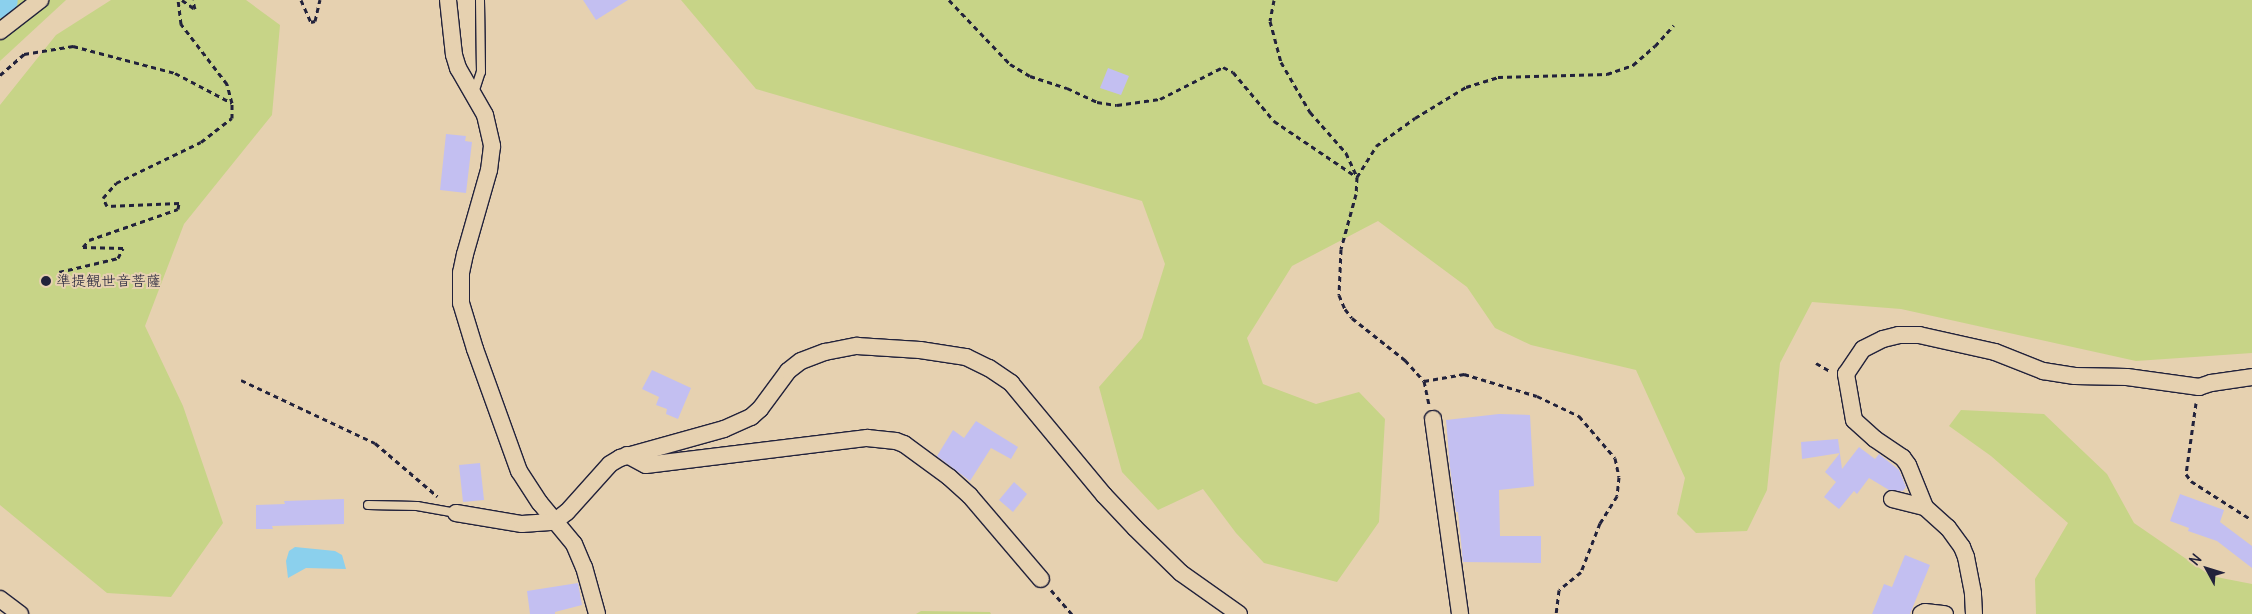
<!DOCTYPE html>
<html>
<head>
<meta charset="utf-8">
<style>
  body { margin:0 }
  #map { position:relative; width:2252px; height:614px; overflow:hidden; background:#e6d1b0; font-family:Delius,"Klee One",sans-serif }
  div>[style] { position:absolute }
  [style*='--x'] { left:calc(var(--x)*1px); top:calc(var(--y)*1px); width:calc(var(--w)*1px); rotate:calc(var(--a)*1deg) }
  .green>* { inset:0; background:#c7d487 }
  .water>* { inset:0; background:#8bd0ed }
  .river>* { height:34px; margin:-17px; padding:0 17px; transform-origin:17px; border-radius:17px; background:#8bd0ed }
  .building>* { inset:0; background:#c3bff1 }
  .path>* { height:3px; margin-top:-1.5px; transform-origin:0; background:repeating-linear-gradient(90deg,#22223b 0 5px,transparent 0 9px) }
  .roads { filter:drop-shadow(1px 0 #22223b) drop-shadow(-1px 0 #22223b) drop-shadow(0 1px #22223b) drop-shadow(0 -1px #22223b) }
  .lane>* { height:8px; margin:-4px; padding:0 4px; transform-origin:4px; border-radius:4px; background:#e6d1b0 }
  .street>* { height:16px; margin:-8px; padding:0 8px; transform-origin:8px; border-radius:8px; background:#e6d1b0 }
  .dots>* { width:14px; height:14px; translate:-50% -50%; box-sizing:border-box; border:2px solid #e6d1b0; border-radius:50% }
  span { translate:-50% -50%; white-space:nowrap; text-align:center; line-height:1.15; -webkit-text-stroke:4px #e6d1b0; paint-order:stroke }
  .poi-label { font-size:15px; color:#22223b }
  .left { translate:0 -50%; text-align:left }
  .north { position:absolute; left:2182px; top:544px; width:50px; height:50px; -webkit-text-stroke:4px #e6d1b0; paint-order:stroke; rotate:309deg; font-size:14px; font-weight:700; line-height:20px; text-align:center; color:#22223b }
  .north::after { content:''; display:block; margin:auto; width:18px; height:22px; background:#22223b; clip-path:polygon(50% 0,100% 100%,50% 72%,0 100%) }
</style>
</head>
<body>
<div id="map">
  <div class="green">
    <div style="clip-path:polygon(0 0,66px 0,0 61px)"></div>
    <div style="clip-path:polygon(111px 0,246px 0,280px 25px,272px 115px,184px 224px,145px 326px,183px 406px,223px 523px,171px 597px,107px 593px,0 505px,0 105px,56px 35px)"></div>
    <div style="clip-path:polygon(681px 0,2252px 0,2252px 353px,2136px 361px,1901px 309px,1812px 302px,1780px 363px,1767px 490px,1747px 531px,1696px 533px,1677px 514px,1685px 478px,1636px 370px,1531px 345px,1495px 328px,1467px 287px,1378px 221px,1292px 266px,1247px 338px,1263px 384px,1316px 404px,1359px 392px,1385px 419px,1379px 522px,1337px 582px,1264px 563px,1236px 533px,1203px 489px,1158px 510px,1122px 472px,1099px 387px,1142px 338px,1165px 264px,1142px 201px,756px 89px)"></div>
    <div style="clip-path:polygon(1961px 410px,2044px 414px,2107px 474px,2134px 523px,2211px 576px,2252px 584px,2252px 614px,2036px 614px,2035px 579px,2068px 523px,1991px 456px,1949px 426px)"></div>
    <div style="clip-path:polygon(921px 611px,990px 612px,991px 614px,916px 614px)"></div>
  </div>
  <div class="water">
    <div style="clip-path:polygon(295px 547px,335px 551px,342px 555px,346px 569px,306px 568px,288px 578px,286px 561px,289px 551px)"></div>
  </div>
  <div class="river">
    <div style="--x:0;--y:1;--w:1;--a:-45"></div>
  </div>
  <div class="building">
    <div style="clip-path:polygon(583px 0,628px 0,596px 20px)"></div>
    <div style="clip-path:polygon(1108px 68px,1129px 76px,1121px 95px,1100px 88px)"></div>
    <div style="clip-path:polygon(446px 134px,466px 136px,465px 141px,472px 142px,466px 193px,440px 190px)"></div>
    <div style="clip-path:polygon(652px 370px,691px 388px,678px 419px,666px 414px,667px 409px,656px 405px,659px 397px,642px 389px)"></div>
    <div style="clip-path:polygon(1499px 414px,1530px 415px,1534px 486px,1499px 490px,1500px 536px,1541px 536px,1541px 563px,1463px 562px,1458px 512px,1456px 512px,1450px 467px,1446px 420px)"></div>
    <div style="clip-path:polygon(976px 421px,1018px 447px,1011px 459px,991px 448px,970px 481px,937px 456px,953px 430px,964px 438px)"></div>
    <div style="clip-path:polygon(1838px 439px,1842px 469px,1859px 447px,1875px 459px,1879px 454px,1899px 470px,1906px 487px,1903px 491px,1889px 490px,1869px 478px,1857px 494px,1854px 491px,1839px 509px,1824px 497px,1836px 482px,1825px 472px,1840px 453px,1802px 459px,1801px 442px)"></div>
    <div style="clip-path:polygon(480px 463px,484px 500px,463px 502px,459px 465px)"></div>
    <div style="clip-path:polygon(1014px 482px,1027px 494px,1013px 512px,999px 500px)"></div>
    <div style="clip-path:polygon(2180px 494px,2224px 510px,2220px 522px,2252px 546px,2252px 568px,2217px 541px,2188px 531px,2189px 528px,2170px 521px)"></div>
    <div style="clip-path:polygon(344px 499px,344px 524px,272px 526px,273px 529px,256px 529px,256px 505px,285px 504px,284px 501px)"></div>
    <div style="clip-path:polygon(1905px 555px,1930px 565px,1910px 614px,1872px 614px,1884px 584px,1892px 587px)"></div>
    <div style="clip-path:polygon(578px 583px,582px 605px,555px 612px,555px 614px,530px 614px,527px 591px)"></div>
  </div>
  <div class="path">
    <div style="--x:182;--y:0;--w:16;--a:35"></div>
    <div style="--x:195;--y:9;--w:9;--a:-103"></div>
    <div style="--x:301;--y:0;--w:24;--a:66"></div>
    <div style="--x:311;--y:22;--w:4;--a:-14"></div>
    <div style="--x:315;--y:21;--w:22;--a:-77"></div>
    <div style="--x:949;--y:0;--w:88;--a:46.4"></div>
    <div style="--x:1010;--y:64;--w:23;--a:31"></div>
    <div style="--x:1030;--y:76;--w:39;--a:18"></div>
    <div style="--x:1067;--y:88;--w:33;--a:25"></div>
    <div style="--x:1097;--y:102;--w:20;--a:9"></div>
    <div style="--x:1117;--y:105;--w:43;--a:-7.9"></div>
    <div style="--x:1160;--y:99;--w:71;--a:-26.9"></div>
    <div style="--x:1223;--y:67;--w:11;--a:27"></div>
    <div style="--x:1233;--y:72;--w:64;--a:50.1"></div>
    <div style="--x:1274;--y:121;--w:100;--a:34"></div>
    <div style="--x:1274;--y:0;--w:21;--a:101"></div>
    <div style="--x:1270;--y:21;--w:42;--a:75"></div>
    <div style="--x:1281;--y:62;--w:58;--a:59.9"></div>
    <div style="--x:1310;--y:112;--w:55;--a:48.7"></div>
    <div style="--x:1346;--y:153;--w:26;--a:65"></div>
    <div style="--x:1357;--y:177;--w:17;--a:93"></div>
    <div style="--x:1356;--y:194;--w:57;--a:105.3"></div>
    <div style="--x:1341;--y:249;--w:46;--a:92.5"></div>
    <div style="--x:1339;--y:295;--w:15;--a:67"></div>
    <div style="--x:1345;--y:309;--w:11;--a:52"></div>
    <div style="--x:1352;--y:318;--w:68;--a:38.4"></div>
    <div style="--x:1405;--y:360;--w:28;--a:48"></div>
    <div style="--x:1424;--y:381;--w:25;--a:78"></div>
    <div style="--x:0;--y:75;--w:32;--a:-41"></div>
    <div style="--x:24;--y:54;--w:50;--a:-9.3"></div>
    <div style="--x:73;--y:46;--w:106;--a:14.8"></div>
    <div style="--x:175;--y:73;--w:64;--a:27.8"></div>
    <div style="--x:232;--y:103;--w:20;--a:-105"></div>
    <div style="--x:227;--y:84;--w:76;--a:-127.5"></div>
    <div style="--x:181;--y:24;--w:24;--a:-97"></div>
    <div style="--x:1357;--y:177;--w:36;--a:-58"></div>
    <div style="--x:1376;--y:146;--w:48;--a:-35.7"></div>
    <div style="--x:1415;--y:118;--w:60;--a:-31.3"></div>
    <div style="--x:1466;--y:87;--w:34;--a:-17"></div>
    <div style="--x:1498;--y:77;--w:109;--a:-1.6"></div>
    <div style="--x:1607;--y:74;--w:28;--a:-19"></div>
    <div style="--x:1633;--y:65;--w:29;--a:-41"></div>
    <div style="--x:1655;--y:46;--w:28;--a:-48"></div>
    <div style="--x:59;--y:272;--w:61;--a:-13.3"></div>
    <div style="--x:118;--y:258;--w:11;--a:-63"></div>
    <div style="--x:123;--y:248;--w:40;--a:-178.6"></div>
    <div style="--x:83;--y:247;--w:9;--a:-49"></div>
    <div style="--x:89;--y:240;--w:94;--a:-19.2"></div>
    <div style="--x:178;--y:209;--w:6;--a:-81"></div>
    <div style="--x:179;--y:203;--w:72;--a:177.6"></div>
    <div style="--x:107;--y:206;--w:9;--a:-117"></div>
    <div style="--x:103;--y:198;--w:20;--a:-49"></div>
    <div style="--x:116;--y:183;--w:94;--a:-25.8"></div>
    <div style="--x:201;--y:142;--w:39;--a:-38"></div>
    <div style="--x:232;--y:118;--w:15;--a:-90"></div>
    <div style="--x:1816;--y:363;--w:16;--a:30"></div>
    <div style="--x:241;--y:380;--w:148;--a:25.2"></div>
    <div style="--x:375;--y:443;--w:82;--a:40.5"></div>
    <div style="--x:1424;--y:381;--w:41;--a:-9.9"></div>
    <div style="--x:1464;--y:374;--w:76;--a:16.8"></div>
    <div style="--x:1537;--y:396;--w:47;--a:25.5"></div>
    <div style="--x:1579;--y:416;--w:55;--a:49.4"></div>
    <div style="--x:1615;--y:458;--w:19;--a:78"></div>
    <div style="--x:1619;--y:477;--w:19;--a:96"></div>
    <div style="--x:1617;--y:496;--w:32;--a:122"></div>
    <div style="--x:1600;--y:523;--w:53;--a:111.2"></div>
    <div style="--x:1581;--y:572;--w:28;--a:141"></div>
    <div style="--x:1559;--y:590;--w:24;--a:97"></div>
    <div style="--x:2196;--y:403;--w:72;--a:98"></div>
    <div style="--x:2186;--y:474;--w:9;--a:54"></div>
    <div style="--x:2191;--y:481;--w:72;--a:32.6"></div>
    <div style="--x:1051;--y:590;--w:32;--a:49"></div>
  </div>
  <div class="roads">
    <div class="lane">
      <div style="--x:474;--y:93;--w:22;--a:-72"></div>
      <div style="--x:481;--y:72;--w:72;--a:-90.8"></div>
      <div style="--x:368;--y:505;--w:49;--a:1.2"></div>
      <div style="--x:417;--y:506;--w:40;--a:10"></div>
    </div>
    <div class="street">
      <div style="--x:448;--y:0;--w:55;--a:83.8"></div>
      <div style="--x:454;--y:55;--w:14;--a:73"></div>
      <div style="--x:458;--y:68;--w:54;--a:60.1"></div>
      <div style="--x:485;--y:115;--w:32;--a:77"></div>
      <div style="--x:492;--y:146;--w:24;--a:97"></div>
      <div style="--x:489;--y:170;--w:87;--a:105.9"></div>
      <div style="--x:465;--y:254;--w:19;--a:102"></div>
      <div style="--x:461;--y:273;--w:30;--a:90"></div>
      <div style="--x:461;--y:303;--w:48;--a:73.1"></div>
      <div style="--x:475;--y:349;--w:130;--a:70.2"></div>
      <div style="--x:519;--y:471;--w:38;--a:57"></div>
      <div style="--x:540;--y:503;--w:53;--a:50.3"></div>
      <div style="--x:574;--y:544;--w:25;--a:67"></div>
      <div style="--x:584;--y:567;--w:49;--a:74.5"></div>
      <div style="--x:0;--y:31;--w:51;--a:-37.8"></div>
      <div style="--x:1433;--y:419;--w:197;--a:82.1"></div>
      <div style="--x:627;--y:455;--w:21;--a:28"></div>
      <div style="--x:646;--y:465;--w:223;--a:-7"></div>
      <div style="--x:867;--y:438;--w:29;--a:6"></div>
      <div style="--x:896;--y:441;--w:9;--a:21"></div>
      <div style="--x:904;--y:444;--w:56;--a:36.3"></div>
      <div style="--x:949;--y:477;--w:28;--a:42"></div>
      <div style="--x:970;--y:496;--w:109;--a:49.5"></div>
      <div style="--x:1892;--y:499;--w:34;--a:14"></div>
      <div style="--x:456;--y:513;--w:67;--a:9.5"></div>
      <div style="--x:522;--y:524;--w:32;--a:-4"></div>
      <div style="--x:554;--y:522;--w:16;--a:-38"></div>
      <div style="--x:567;--y:512;--w:64;--a:-48.1"></div>
      <div style="--x:610;--y:464;--w:12;--a:-31"></div>
      <div style="--x:620;--y:458;--w:108;--a:-15.6"></div>
      <div style="--x:724;--y:429;--w:30;--a:-24"></div>
      <div style="--x:751;--y:417;--w:12;--a:-42"></div>
      <div style="--x:760;--y:409;--w:47;--a:-53.6"></div>
      <div style="--x:788;--y:371;--w:16;--a:-38"></div>
      <div style="--x:801;--y:361;--w:26;--a:-21"></div>
      <div style="--x:825;--y:352;--w:33;--a:-11"></div>
      <div style="--x:857;--y:346;--w:63;--a:3.6"></div>
      <div style="--x:920;--y:350;--w:47;--a:8.7"></div>
      <div style="--x:966;--y:357;--w:25;--a:26"></div>
      <div style="--x:989;--y:368;--w:27;--a:34"></div>
      <div style="--x:1011;--y:383;--w:146;--a:50.3"></div>
      <div style="--x:1104;--y:495;--w:45;--a:46.8"></div>
      <div style="--x:1135;--y:528;--w:64;--a:44.4"></div>
      <div style="--x:1181;--y:573;--w:71;--a:35.3"></div>
      <div style="--x:0;--y:599;--w:25;--a:37"></div>
      <div style="--x:1921;--y:614;--w:4;--a:-27"></div>
      <div style="--x:1925;--y:612;--w:20;--a:6"></div>
      <div style="--x:1974;--y:614;--w:21;--a:-93"></div>
      <div style="--x:1973;--y:593;--w:37;--a:-101"></div>
      <div style="--x:1966;--y:557;--w:11;--a:-112"></div>
      <div style="--x:1962;--y:547;--w:24;--a:-126"></div>
      <div style="--x:1948;--y:528;--w:31;--a:-138"></div>
      <div style="--x:1925;--y:507;--w:45;--a:-112"></div>
      <div style="--x:1908;--y:465;--w:9;--a:-126"></div>
      <div style="--x:1903;--y:458;--w:34;--a:-146"></div>
      <div style="--x:1875;--y:439;--w:28;--a:-138"></div>
      <div style="--x:1854;--y:420;--w:47;--a:-99.9"></div>
      <div style="--x:1846;--y:374;--w:30;--a:-56"></div>
      <div style="--x:1863;--y:349;--w:22;--a:-27"></div>
      <div style="--x:1883;--y:339;--w:16;--a:-14"></div>
      <div style="--x:1899;--y:335;--w:20;--a:0"></div>
      <div style="--x:1919;--y:335;--w:78;--a:12.6"></div>
      <div style="--x:1995;--y:352;--w:52;--a:21.6"></div>
      <div style="--x:2043;--y:371;--w:32;--a:9"></div>
      <div style="--x:2075;--y:376;--w:52;--a:1.1"></div>
      <div style="--x:2127;--y:377;--w:73;--a:7.9"></div>
      <div style="--x:2199;--y:387;--w:13;--a:-18"></div>
      <div style="--x:2211;--y:383;--w:41;--a:-8.3"></div>
    </div>
  </div>
  <div class="dots">
    <div style="left:46px;top:281px;background:#22223b"></div>
  </div>
  <div class="poi-label">
    <span class="left" style="left:56px;top:281px">準提観世音菩薩</span>
  </div>
  <div class="north">N</div>
</div>
</body>
</html>
